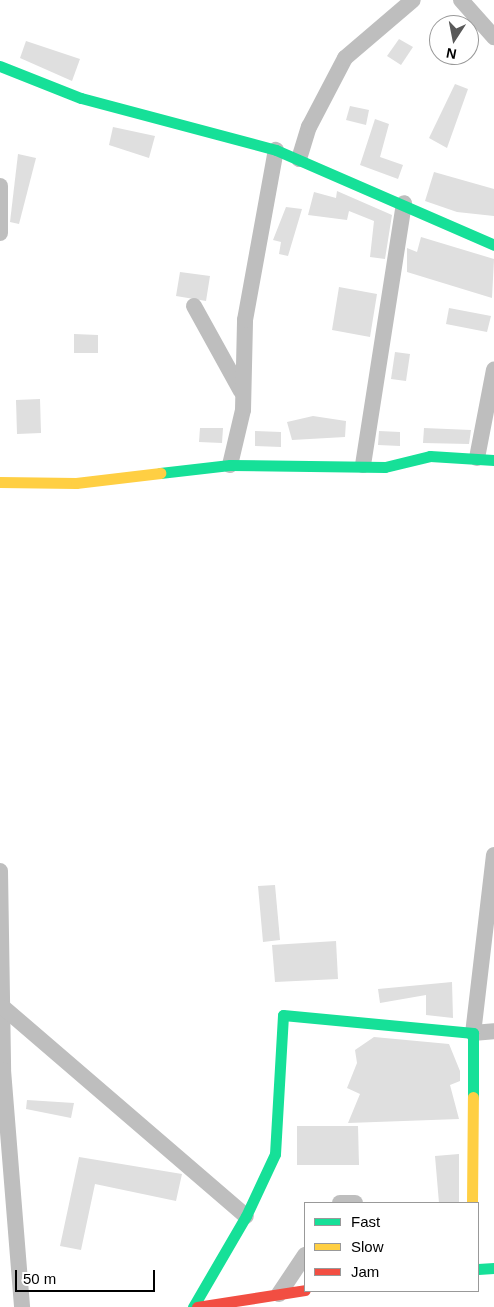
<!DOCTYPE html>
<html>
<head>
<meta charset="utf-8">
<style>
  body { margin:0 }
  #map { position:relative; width:494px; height:1307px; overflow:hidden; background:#fff; font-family:Arial,sans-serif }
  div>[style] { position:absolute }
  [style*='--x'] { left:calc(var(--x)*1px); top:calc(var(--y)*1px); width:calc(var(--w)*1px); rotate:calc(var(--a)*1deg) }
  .building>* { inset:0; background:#dfdfdf }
  .street>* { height:16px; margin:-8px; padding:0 8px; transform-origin:8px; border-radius:8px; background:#bebebe }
  .fast>* { height:11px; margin:-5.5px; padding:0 5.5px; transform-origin:5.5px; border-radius:5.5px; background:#16e098 }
  .slow>* { height:11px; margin:-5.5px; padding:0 5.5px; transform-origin:5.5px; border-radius:5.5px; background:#ffcf43 }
  .jam>* { height:11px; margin:-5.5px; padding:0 5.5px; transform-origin:5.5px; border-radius:5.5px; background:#f24e42 }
  span { translate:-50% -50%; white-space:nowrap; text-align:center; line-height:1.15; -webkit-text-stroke:4px #fff; paint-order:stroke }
  .legend { position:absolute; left:304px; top:1202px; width:175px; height:90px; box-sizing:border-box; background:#fff; border:1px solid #999; margin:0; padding:6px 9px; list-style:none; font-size:15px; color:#000 }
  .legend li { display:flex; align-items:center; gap:10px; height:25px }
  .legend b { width:25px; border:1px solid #999 }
  .north { position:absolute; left:429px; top:15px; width:50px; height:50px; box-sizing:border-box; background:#fff; border:1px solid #999; border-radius:50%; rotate:191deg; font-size:14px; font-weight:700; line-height:20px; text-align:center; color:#000 }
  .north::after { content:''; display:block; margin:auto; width:18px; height:22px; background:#595959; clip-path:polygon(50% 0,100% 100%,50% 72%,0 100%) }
  .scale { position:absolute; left:15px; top:1270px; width:140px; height:22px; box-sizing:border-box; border:2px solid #000; border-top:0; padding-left:6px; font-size:15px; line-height:18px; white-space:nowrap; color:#000; -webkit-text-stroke:4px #fff; paint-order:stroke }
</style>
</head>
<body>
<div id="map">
  <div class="building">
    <div style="clip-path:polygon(399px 39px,413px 47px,401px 65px,387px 56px)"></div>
    <div style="clip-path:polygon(26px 41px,80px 59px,72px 81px,20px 58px)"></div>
    <div style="clip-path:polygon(455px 84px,468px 89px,447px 148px,429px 138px)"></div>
    <div style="clip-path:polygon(350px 106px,369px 110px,366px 125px,346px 120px)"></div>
    <div style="clip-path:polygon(375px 119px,389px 124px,380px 157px,403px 165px,398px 179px,360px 165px)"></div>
    <div style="clip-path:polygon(113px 127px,155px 136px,149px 158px,109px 145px)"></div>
    <div style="clip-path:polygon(18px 154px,36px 158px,19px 224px,10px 222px)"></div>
    <div style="clip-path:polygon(434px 172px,494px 189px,494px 216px,457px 212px,425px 201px)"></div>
    <div style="clip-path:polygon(337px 191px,392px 215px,385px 259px,370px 257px,374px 221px,349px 211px,347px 220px,308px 215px,314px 192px,336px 198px)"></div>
    <div style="clip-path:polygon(286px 207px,302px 209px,288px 256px,279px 254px,281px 242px,273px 240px)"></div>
    <div style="clip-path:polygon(421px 237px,494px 259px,492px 298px,407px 272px,407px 248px,417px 252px)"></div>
    <div style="clip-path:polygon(180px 272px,210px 276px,206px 301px,176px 296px)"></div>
    <div style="clip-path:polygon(339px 287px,377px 294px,370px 337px,332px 330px)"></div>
    <div style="clip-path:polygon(449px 308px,491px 316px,487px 332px,446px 324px)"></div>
    <div style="clip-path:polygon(74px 334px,98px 335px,98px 353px,74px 353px)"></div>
    <div style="clip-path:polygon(395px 352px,410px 354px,406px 381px,391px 379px)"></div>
    <div style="clip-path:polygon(40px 399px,41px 433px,17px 434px,16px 400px)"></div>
    <div style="clip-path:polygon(313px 416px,346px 421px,345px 437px,292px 440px,287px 422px)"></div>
    <div style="clip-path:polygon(200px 428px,223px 428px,222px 443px,199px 442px)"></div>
    <div style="clip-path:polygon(424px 428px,471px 430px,469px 444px,423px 443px)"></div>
    <div style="clip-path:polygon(255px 431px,281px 432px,281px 447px,255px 446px)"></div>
    <div style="clip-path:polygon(379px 431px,400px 432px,400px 446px,378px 445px)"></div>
    <div style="clip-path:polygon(275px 885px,280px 940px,263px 942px,258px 886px)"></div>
    <div style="clip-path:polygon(336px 941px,338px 979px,275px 982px,272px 945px)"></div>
    <div style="clip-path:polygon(452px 982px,453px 1018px,426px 1015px,426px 995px,380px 1003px,378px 989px)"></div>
    <div style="clip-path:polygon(374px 1037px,449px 1044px,460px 1071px,460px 1081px,450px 1085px,459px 1119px,348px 1123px,360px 1094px,347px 1088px,357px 1063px,355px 1050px)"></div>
    <div style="clip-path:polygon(27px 1100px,74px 1103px,71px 1118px,26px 1109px)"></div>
    <div style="clip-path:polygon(297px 1126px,358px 1126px,359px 1165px,297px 1165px)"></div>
    <div style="clip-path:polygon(459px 1154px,459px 1203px,439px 1203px,435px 1156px)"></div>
    <div style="clip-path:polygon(79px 1157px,182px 1174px,176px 1201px,95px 1184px,81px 1250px,60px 1246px)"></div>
  </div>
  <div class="street">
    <div style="--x:461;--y:0;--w:50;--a:48.3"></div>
    <div style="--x:299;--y:159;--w:34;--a:-73"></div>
    <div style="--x:309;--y:127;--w:78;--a:-62.4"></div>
    <div style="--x:345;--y:58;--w:89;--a:-40.5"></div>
    <div style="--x:0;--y:186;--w:47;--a:90"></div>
    <div style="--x:194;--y:306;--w:97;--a:61.1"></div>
    <div style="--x:477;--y:458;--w:90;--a:-79.1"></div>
    <div style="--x:230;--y:465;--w:57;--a:-76.7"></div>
    <div style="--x:243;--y:410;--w:90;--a:-88.7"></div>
    <div style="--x:245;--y:320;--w:173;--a:-79.7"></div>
    <div style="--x:363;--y:465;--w:265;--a:-81.1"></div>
    <div style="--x:494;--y:855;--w:179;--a:96.7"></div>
    <div style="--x:473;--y:1033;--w:21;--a:-5"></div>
    <div style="--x:0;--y:871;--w:199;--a:89.1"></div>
    <div style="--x:3;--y:1070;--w:238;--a:85.4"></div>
    <div style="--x:4;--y:1008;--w:319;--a:40.7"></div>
    <div style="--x:340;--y:1203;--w:15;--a:0"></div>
    <div style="--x:279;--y:1294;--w:47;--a:-56.3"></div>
  </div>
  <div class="fast">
    <div style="--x:0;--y:66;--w:87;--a:21.6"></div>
    <div style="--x:81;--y:98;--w:202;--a:14.9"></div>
    <div style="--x:276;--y:150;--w:238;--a:23.5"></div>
    <div style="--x:160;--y:473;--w:70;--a:-6.5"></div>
    <div style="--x:230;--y:465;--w:155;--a:0.7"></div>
    <div style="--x:385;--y:467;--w:46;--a:-13.7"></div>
    <div style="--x:430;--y:456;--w:64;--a:3.6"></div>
    <div style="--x:478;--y:1269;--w:16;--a:-4"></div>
    <div style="--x:193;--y:1307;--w:105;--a:-59.8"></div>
    <div style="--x:246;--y:1216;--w:68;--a:-64.9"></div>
    <div style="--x:275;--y:1154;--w:139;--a:-86.7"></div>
    <div style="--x:283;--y:1015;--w:191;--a:5.4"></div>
    <div style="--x:473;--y:1033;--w:64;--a:90"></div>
  </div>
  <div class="slow">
    <div style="--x:0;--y:482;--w:76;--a:0.8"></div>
    <div style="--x:76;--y:483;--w:85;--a:-6.8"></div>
    <div style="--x:472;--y:1203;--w:106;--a:-89.5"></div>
  </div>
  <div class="jam">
    <div style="--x:197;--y:1307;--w:109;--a:-8.9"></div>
  </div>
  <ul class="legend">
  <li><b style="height:6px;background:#16e098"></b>Fast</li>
  <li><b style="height:6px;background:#ffcf43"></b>Slow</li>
  <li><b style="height:6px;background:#f24e42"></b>Jam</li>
  </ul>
  <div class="north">N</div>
  <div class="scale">50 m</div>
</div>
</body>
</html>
